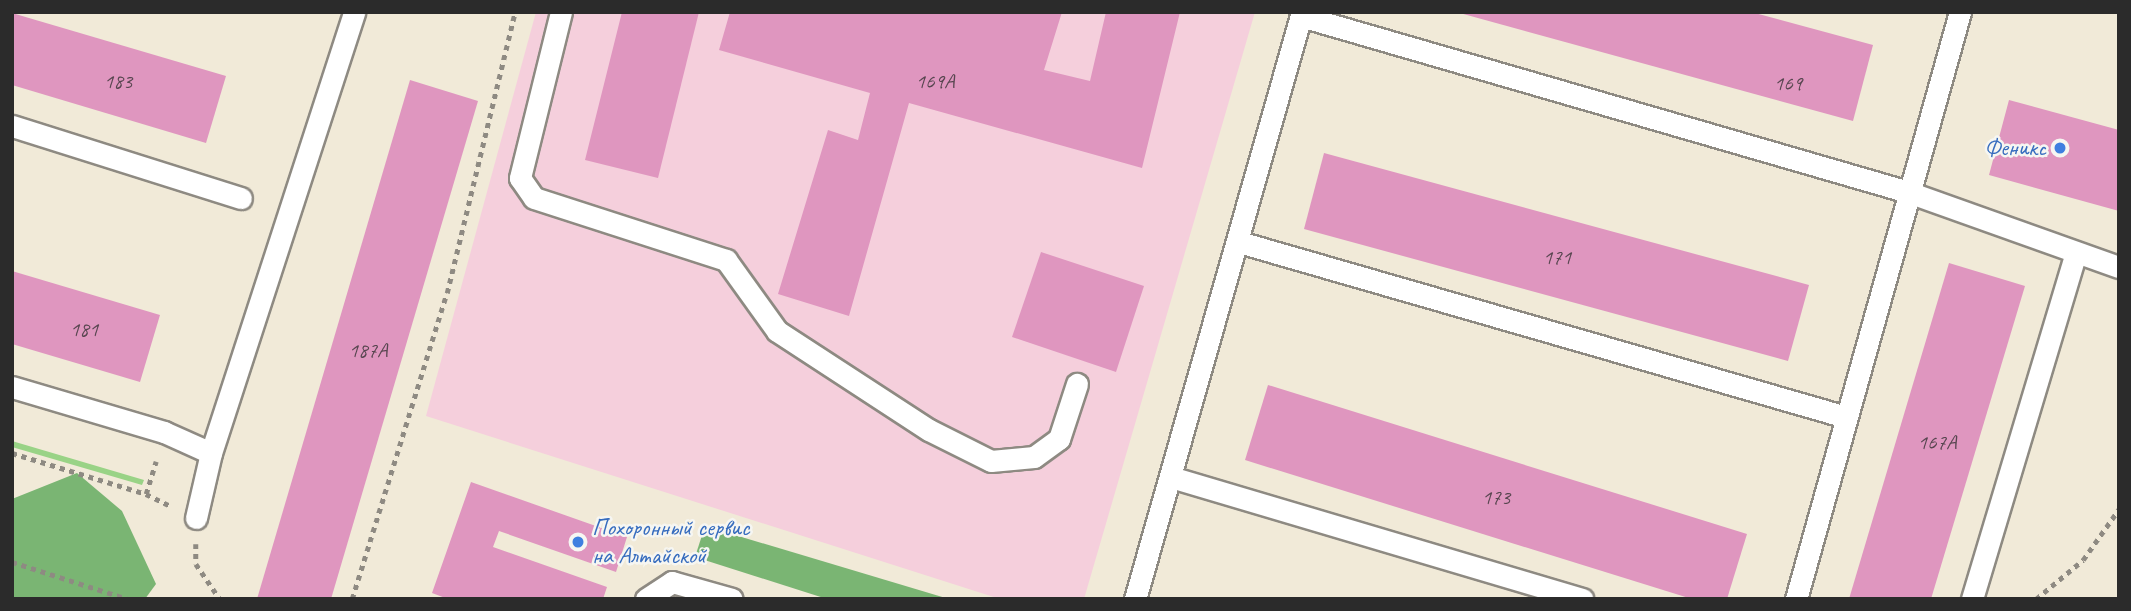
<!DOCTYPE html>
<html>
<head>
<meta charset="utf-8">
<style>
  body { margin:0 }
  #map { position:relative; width:2131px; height:611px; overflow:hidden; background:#f1ead8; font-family:Caveat,sans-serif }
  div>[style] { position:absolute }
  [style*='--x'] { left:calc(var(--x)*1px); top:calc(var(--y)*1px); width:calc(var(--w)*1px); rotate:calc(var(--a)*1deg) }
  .built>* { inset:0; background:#f5cfdc }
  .green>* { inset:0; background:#99d386 }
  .forest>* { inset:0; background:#7ab573 }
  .building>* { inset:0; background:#df96bf }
  .path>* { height:4.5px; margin-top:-2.25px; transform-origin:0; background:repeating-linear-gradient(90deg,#8e8a82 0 5px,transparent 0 10px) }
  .roads { filter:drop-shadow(2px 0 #8e8a82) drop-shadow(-2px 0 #8e8a82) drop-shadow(0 2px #8e8a82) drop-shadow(0 -2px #8e8a82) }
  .service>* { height:21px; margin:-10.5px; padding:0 10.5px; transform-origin:10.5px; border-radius:10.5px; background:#fff }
  .dots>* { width:19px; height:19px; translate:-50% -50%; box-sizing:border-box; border:4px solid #f6f6f2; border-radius:50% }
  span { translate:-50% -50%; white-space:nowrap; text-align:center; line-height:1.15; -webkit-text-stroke:5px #f6f6f2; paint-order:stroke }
  .number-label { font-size:21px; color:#584650 }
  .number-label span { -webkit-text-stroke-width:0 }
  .shop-label { font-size:24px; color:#366cbe }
  .right { translate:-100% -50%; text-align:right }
  .left { translate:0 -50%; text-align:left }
  .frame { position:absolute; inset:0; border:14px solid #2b2b2b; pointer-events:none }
</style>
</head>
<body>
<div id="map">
  <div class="built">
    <div style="clip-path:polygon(536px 12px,1255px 12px,1084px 599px,1000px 599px,426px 416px)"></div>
  </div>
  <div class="green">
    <div style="clip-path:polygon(12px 441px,144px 480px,142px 485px,12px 447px)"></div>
  </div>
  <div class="forest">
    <div style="clip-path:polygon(77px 473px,122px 511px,156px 584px,145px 599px,12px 599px,12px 499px)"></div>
    <div style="clip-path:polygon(705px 526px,949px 599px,827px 599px,695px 557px)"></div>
  </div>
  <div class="building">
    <div style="clip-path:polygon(622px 12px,699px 12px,658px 178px,585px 160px)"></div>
    <div style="clip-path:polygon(730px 12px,1062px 12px,1044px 70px,1090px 81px,1106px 12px,1180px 12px,1142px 168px,909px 103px,849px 316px,778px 294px,828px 130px,858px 140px,870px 93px,719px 50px)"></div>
    <div style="clip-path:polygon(1456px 12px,1751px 12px,1873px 45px,1853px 121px)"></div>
    <div style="clip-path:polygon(12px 13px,226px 76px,206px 143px,12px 85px)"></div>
    <div style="clip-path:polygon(410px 80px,478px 101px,331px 599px,257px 599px)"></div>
    <div style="clip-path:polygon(2009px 100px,2119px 130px,2119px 211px,1989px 175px)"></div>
    <div style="clip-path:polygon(1324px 153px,1809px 285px,1788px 361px,1304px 229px)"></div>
    <div style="clip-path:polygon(1041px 252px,1144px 286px,1116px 372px,1012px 337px)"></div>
    <div style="clip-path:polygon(1949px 263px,2025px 286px,1931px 599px,1849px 599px)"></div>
    <div style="clip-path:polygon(12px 271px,160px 315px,140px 382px,12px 344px)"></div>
    <div style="clip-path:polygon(1268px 385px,1747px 534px,1727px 599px,1692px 599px,1245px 460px)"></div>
    <div style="clip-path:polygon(471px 482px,627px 537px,616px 572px,499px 531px,493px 547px,607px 587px,603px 599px,448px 599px,432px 593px)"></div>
  </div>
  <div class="path">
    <div style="--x:12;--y:453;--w:140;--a:17"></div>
    <div style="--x:146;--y:494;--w:34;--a:-73"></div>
    <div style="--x:146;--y:494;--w:28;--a:26"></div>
    <div style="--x:196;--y:544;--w:20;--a:90"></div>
    <div style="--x:196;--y:564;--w:42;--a:55.6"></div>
    <div style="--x:12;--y:562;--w:122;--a:17.7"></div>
    <div style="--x:352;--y:599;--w:320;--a:-72.8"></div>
    <div style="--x:447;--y:293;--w:289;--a:-76.4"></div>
    <div style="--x:2036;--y:599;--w:61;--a:-39.7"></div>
    <div style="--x:2083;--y:560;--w:62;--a:-54.8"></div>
  </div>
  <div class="roads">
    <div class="service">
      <div style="--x:561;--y:12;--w:171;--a:103.9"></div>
      <div style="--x:520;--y:178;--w:24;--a:55"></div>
      <div style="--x:534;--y:198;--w:202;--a:17.9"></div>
      <div style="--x:726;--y:260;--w:87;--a:54.3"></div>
      <div style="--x:777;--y:331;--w:181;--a:33.1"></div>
      <div style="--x:929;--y:430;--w:69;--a:26.6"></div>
      <div style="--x:991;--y:461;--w:43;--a:-5.3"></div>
      <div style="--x:1034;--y:457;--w:31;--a:-36"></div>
      <div style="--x:1059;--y:439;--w:58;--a:-71.9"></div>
      <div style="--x:1301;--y:16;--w:629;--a:16.16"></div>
      <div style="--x:1905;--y:191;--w:227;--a:19.6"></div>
      <div style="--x:12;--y:126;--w:240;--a:17.5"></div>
      <div style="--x:1239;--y:242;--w:632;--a:16.08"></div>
      <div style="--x:12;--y:387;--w:159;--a:16.5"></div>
      <div style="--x:164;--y:432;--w:51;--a:24.1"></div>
      <div style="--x:211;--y:453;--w:464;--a:-72"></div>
      <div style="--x:1174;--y:478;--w:426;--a:16.5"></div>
      <div style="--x:196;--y:518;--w:67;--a:-77"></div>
      <div style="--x:646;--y:599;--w:31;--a:-33"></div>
      <div style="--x:672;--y:582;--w:62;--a:15.8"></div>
      <div style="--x:1135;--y:599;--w:610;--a:-74.12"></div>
      <div style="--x:1796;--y:599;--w:609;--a:-74.39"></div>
      <div style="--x:1972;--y:599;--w:358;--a:-73.3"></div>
    </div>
  </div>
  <div class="dots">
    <div style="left:2060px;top:148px;background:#3f7fe0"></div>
    <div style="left:578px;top:542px;background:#3f7fe0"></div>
  </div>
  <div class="number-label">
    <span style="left:118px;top:81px">183</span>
    <span style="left:935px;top:81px">169А</span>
    <span style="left:1788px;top:83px">169</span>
    <span style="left:1557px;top:257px">171</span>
    <span style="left:84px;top:329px">181</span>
    <span style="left:368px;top:350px">187А</span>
    <span style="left:1937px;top:442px">167А</span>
    <span style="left:1496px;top:497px">173</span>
  </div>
  <div class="shop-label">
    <span class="right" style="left:2046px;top:148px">Феникс</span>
    <span class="left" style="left:592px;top:542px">Похоронный сервис<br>на Алтайской</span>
  </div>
  <div class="frame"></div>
</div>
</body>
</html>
